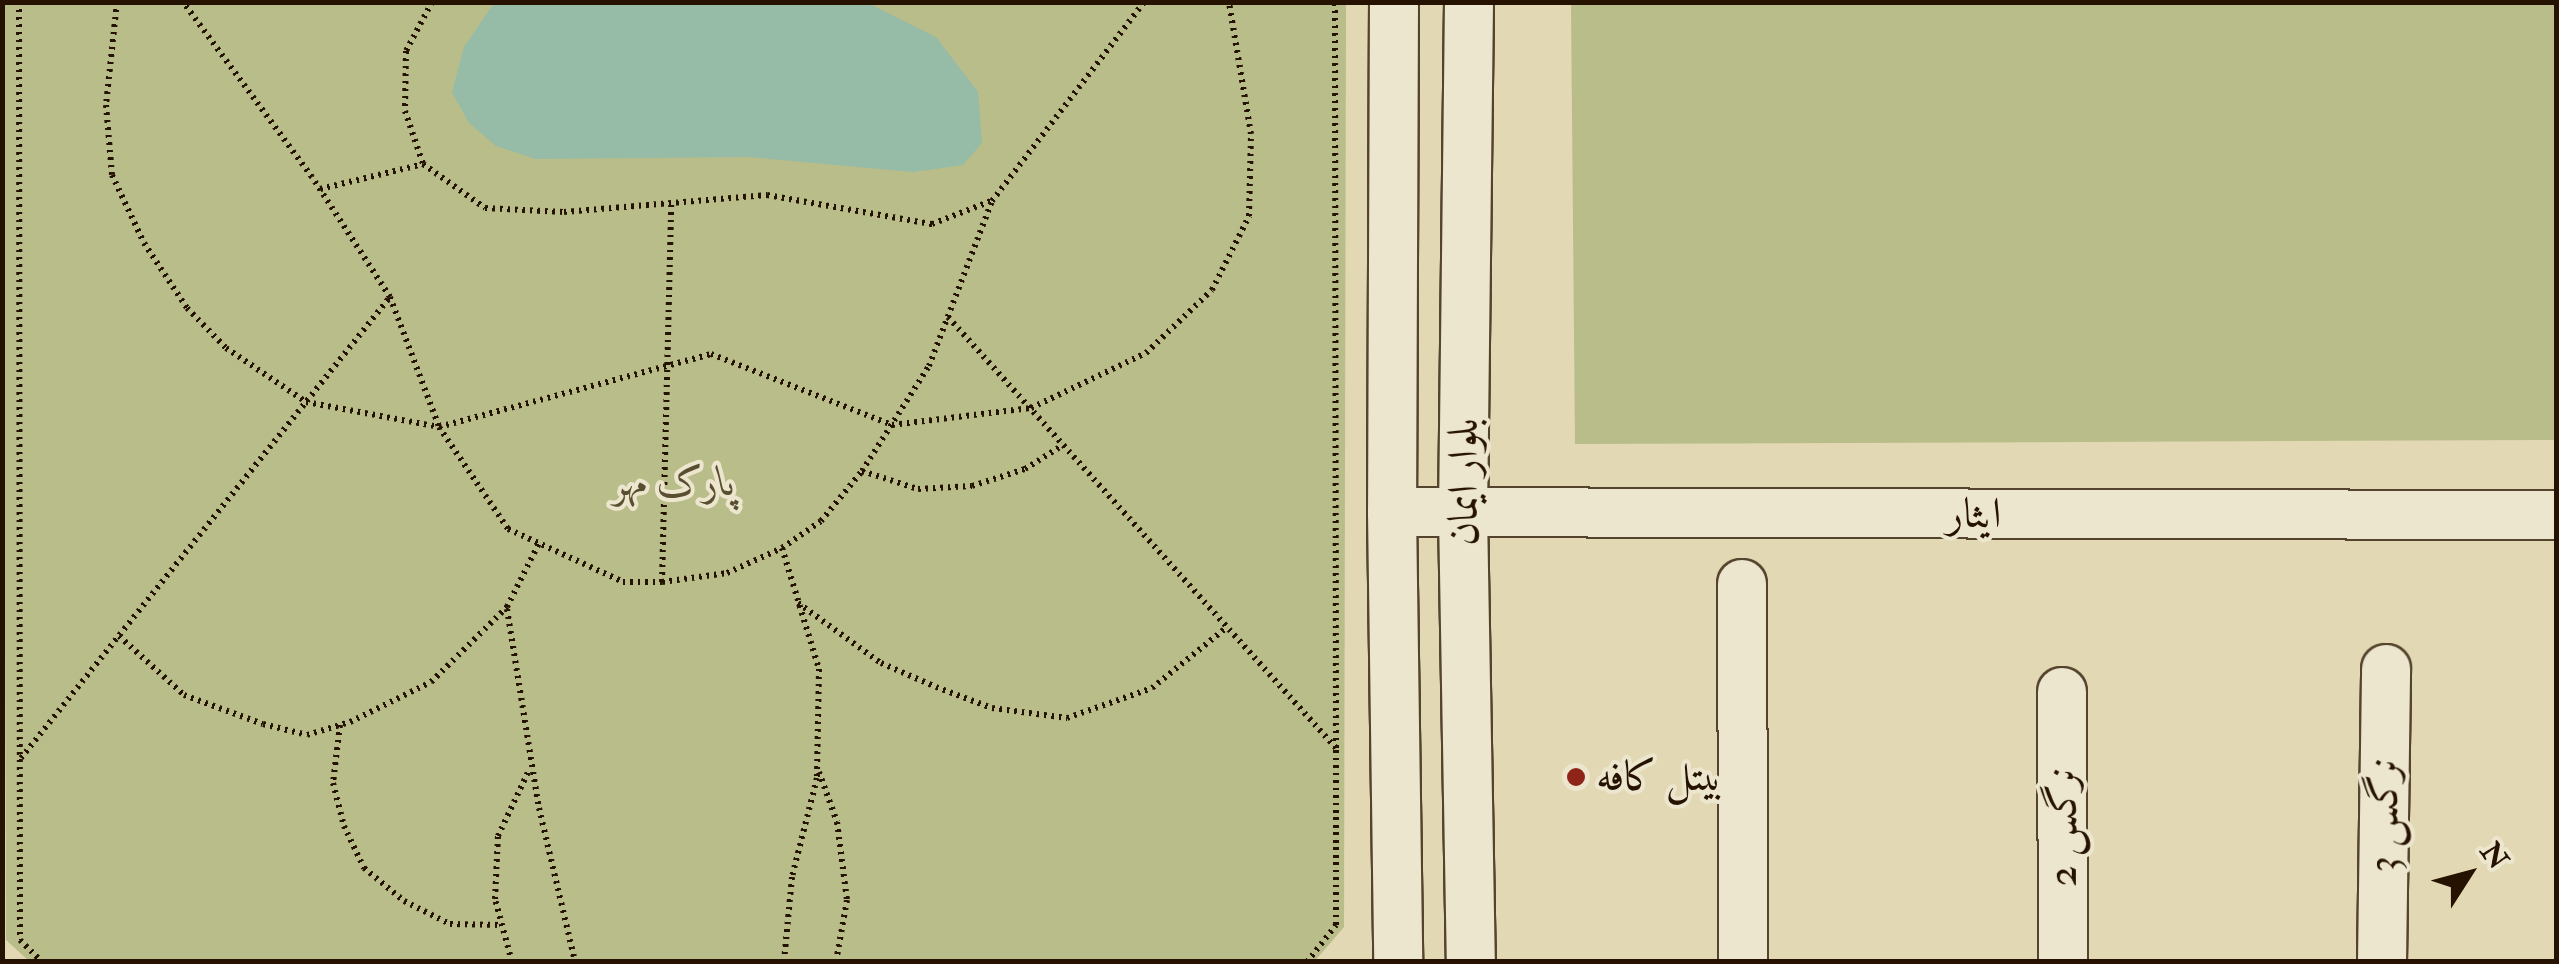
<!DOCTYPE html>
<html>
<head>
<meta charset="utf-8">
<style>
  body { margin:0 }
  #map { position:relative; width:2559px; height:964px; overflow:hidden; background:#e2d8b3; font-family:"IM FELL Double Pica",Amiri,serif }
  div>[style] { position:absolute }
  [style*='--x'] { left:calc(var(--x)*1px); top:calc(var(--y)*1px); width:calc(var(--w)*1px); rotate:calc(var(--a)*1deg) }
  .green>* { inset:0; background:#b8bd89 }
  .water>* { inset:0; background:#96bba6 }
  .path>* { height:6px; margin-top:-3px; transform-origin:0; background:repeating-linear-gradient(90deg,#261200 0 2.5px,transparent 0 7.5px) }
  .roads { filter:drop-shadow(2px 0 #55442d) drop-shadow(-2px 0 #55442d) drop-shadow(0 2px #55442d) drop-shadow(0 -2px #55442d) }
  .minor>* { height:48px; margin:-24px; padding:0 24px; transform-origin:24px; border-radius:24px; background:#ece6ce }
  .dots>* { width:28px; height:28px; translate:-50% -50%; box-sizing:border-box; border:5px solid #ece6ce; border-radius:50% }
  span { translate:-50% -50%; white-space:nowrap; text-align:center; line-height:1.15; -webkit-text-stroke:8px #ece6ce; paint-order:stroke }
  .park-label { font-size:42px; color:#594e30; font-style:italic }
  .street-label { font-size:42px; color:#261200 }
  .poi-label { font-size:42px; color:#261200 }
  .left { translate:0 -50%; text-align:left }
  .frame { position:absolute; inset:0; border:5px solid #261200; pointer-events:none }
  .north { position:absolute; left:2419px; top:824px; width:100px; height:100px; -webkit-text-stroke:8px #ece6ce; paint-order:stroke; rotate:54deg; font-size:28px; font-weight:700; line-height:40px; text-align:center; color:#261200 }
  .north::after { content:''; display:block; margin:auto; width:35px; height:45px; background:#261200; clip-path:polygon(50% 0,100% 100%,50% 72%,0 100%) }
</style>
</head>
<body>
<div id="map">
  <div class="green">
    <div style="clip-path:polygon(3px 3px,1346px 3px,1344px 927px,1314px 962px,29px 961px,6px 940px)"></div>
    <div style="clip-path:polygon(1571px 3px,2556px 3px,2556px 440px,1575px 444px)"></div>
  </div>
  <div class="water">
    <div style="clip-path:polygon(494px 3px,868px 3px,936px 37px,978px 92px,982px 143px,963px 165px,913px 172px,749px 157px,536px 159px,496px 146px,469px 123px,452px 92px,464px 47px)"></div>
  </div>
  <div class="path">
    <div style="--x:19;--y:2;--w:938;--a:89.94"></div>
    <div style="--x:20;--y:940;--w:31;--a:45"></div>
    <div style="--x:117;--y:2;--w:104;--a:96.1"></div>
    <div style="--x:106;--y:105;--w:70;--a:85.1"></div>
    <div style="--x:112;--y:175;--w:75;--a:64.8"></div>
    <div style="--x:144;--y:243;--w:78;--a:56.5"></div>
    <div style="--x:187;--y:308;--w:56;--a:45.7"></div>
    <div style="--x:226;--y:348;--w:97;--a:34"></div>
    <div style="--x:306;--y:402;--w:135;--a:10.6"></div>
    <div style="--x:439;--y:427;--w:123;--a:55.9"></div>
    <div style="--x:508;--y:529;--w:127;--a:24.7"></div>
    <div style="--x:623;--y:582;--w:39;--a:0"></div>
    <div style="--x:662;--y:582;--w:66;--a:-7.9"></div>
    <div style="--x:727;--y:573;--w:60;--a:-24.4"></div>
    <div style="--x:782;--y:548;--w:47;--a:-34.7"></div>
    <div style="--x:821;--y:521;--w:65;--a:-50.6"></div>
    <div style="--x:862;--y:471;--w:125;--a:-57.5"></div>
    <div style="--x:929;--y:366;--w:177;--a:-69.1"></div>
    <div style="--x:992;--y:201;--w:250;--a:-52.6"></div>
    <div style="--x:432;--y:2;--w:55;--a:118"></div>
    <div style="--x:406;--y:51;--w:60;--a:91"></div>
    <div style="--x:405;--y:111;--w:56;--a:71.2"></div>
    <div style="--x:423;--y:164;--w:76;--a:35.4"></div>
    <div style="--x:485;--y:208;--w:79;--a:2.9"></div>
    <div style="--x:564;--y:212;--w:204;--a:-4.8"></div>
    <div style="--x:767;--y:195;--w:168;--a:10"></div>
    <div style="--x:932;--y:224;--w:63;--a:-21.3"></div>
    <div style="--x:320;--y:189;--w:106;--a:-13.6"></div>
    <div style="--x:390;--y:297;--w:139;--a:69.3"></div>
    <div style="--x:439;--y:427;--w:282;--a:-15"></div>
    <div style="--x:711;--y:354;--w:194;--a:21.4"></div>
    <div style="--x:892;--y:425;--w:140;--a:-7"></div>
    <div style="--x:1031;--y:408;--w:127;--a:-25.6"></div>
    <div style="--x:1146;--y:353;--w:91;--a:-43.7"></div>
    <div style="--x:1212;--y:290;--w:83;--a:-63.4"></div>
    <div style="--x:1249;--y:216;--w:82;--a:-88.6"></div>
    <div style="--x:1251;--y:134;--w:134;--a:-99.5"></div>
    <div style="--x:948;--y:317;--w:580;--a:48.01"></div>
    <div style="--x:1336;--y:748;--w:746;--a:-90.08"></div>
    <div style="--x:862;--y:471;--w:59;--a:17.8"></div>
    <div style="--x:918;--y:489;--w:54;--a:-3.2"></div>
    <div style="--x:972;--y:486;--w:56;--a:-17.8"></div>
    <div style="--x:1025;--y:469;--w:45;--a:-32.3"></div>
    <div style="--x:782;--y:548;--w:127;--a:73"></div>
    <div style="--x:819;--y:669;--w:109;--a:91.1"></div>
    <div style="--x:817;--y:778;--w:102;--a:104.2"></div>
    <div style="--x:792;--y:877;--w:85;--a:95.4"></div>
    <div style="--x:662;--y:582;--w:380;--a:-88.6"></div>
    <div style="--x:798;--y:603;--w:102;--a:35.9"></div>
    <div style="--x:881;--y:663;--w:60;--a:23.6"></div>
    <div style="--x:936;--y:687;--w:60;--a:20.6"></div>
    <div style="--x:992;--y:708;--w:76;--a:7.6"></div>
    <div style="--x:1067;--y:718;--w:90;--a:-19.4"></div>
    <div style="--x:1152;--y:688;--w:97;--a:-39.1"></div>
    <div style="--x:507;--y:609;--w:202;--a:80.9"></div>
    <div style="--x:539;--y:808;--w:158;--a:76.8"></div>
    <div style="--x:119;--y:636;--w:88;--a:42.2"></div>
    <div style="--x:184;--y:695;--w:84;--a:20.2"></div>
    <div style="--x:263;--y:724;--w:45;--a:14"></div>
    <div style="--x:307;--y:735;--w:45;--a:-16.8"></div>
    <div style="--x:350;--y:722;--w:90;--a:-26.3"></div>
    <div style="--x:431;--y:682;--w:107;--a:-44.6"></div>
    <div style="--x:507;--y:607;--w:72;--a:-63.4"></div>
    <div style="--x:340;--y:725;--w:58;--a:96.9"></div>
    <div style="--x:333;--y:783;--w:44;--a:75.7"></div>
    <div style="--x:344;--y:826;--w:47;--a:64.5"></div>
    <div style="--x:364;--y:868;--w:52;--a:39.5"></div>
    <div style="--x:404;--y:901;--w:51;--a:26.6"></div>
    <div style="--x:450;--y:924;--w:52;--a:1.1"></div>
    <div style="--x:21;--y:758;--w:590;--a:-51.33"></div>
    <div style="--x:390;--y:297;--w:143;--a:-123"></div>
    <div style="--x:312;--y:177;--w:217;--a:-126.4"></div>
    <div style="--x:819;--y:772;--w:53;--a:70.2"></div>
    <div style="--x:837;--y:822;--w:79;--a:82.7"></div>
    <div style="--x:847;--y:900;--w:63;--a:100.1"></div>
    <div style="--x:512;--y:962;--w:65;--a:-105.1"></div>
    <div style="--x:495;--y:899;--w:63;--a:-87.3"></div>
    <div style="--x:498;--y:836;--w:75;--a:-64.8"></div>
    <div style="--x:1307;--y:962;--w:47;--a:-51.9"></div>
    <div style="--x:1336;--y:925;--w:177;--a:-90"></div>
  </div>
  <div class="roads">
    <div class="minor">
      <div style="--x:1394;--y:2;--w:510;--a:90.22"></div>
      <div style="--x:1392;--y:512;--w:450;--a:89.2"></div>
      <div style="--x:1469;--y:2;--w:511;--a:90.67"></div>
      <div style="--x:1463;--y:513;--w:449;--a:89"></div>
      <div style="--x:1392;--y:512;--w:1164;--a:0.15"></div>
      <div style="--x:1742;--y:584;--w:378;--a:89.8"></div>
      <div style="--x:2062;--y:692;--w:270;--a:89.8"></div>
      <div style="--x:2382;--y:962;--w:293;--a:-89.2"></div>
    </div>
  </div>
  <div class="dots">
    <div style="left:1576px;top:777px;background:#8f2418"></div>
  </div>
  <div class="park-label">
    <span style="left:674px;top:482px">پارک مهر</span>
  </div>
  <div class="street-label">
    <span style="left:1464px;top:482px;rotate:-90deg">بلوار ایمان</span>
    <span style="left:1974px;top:514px">ایثار</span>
    <span style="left:2384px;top:815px;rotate:-89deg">نرگس 3</span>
    <span style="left:2063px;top:827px;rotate:-90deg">نرگس 2</span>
  </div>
  <div class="poi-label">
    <span class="left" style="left:1596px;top:777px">بیتل کافه</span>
  </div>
  <div class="frame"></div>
  <div class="north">N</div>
</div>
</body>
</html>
